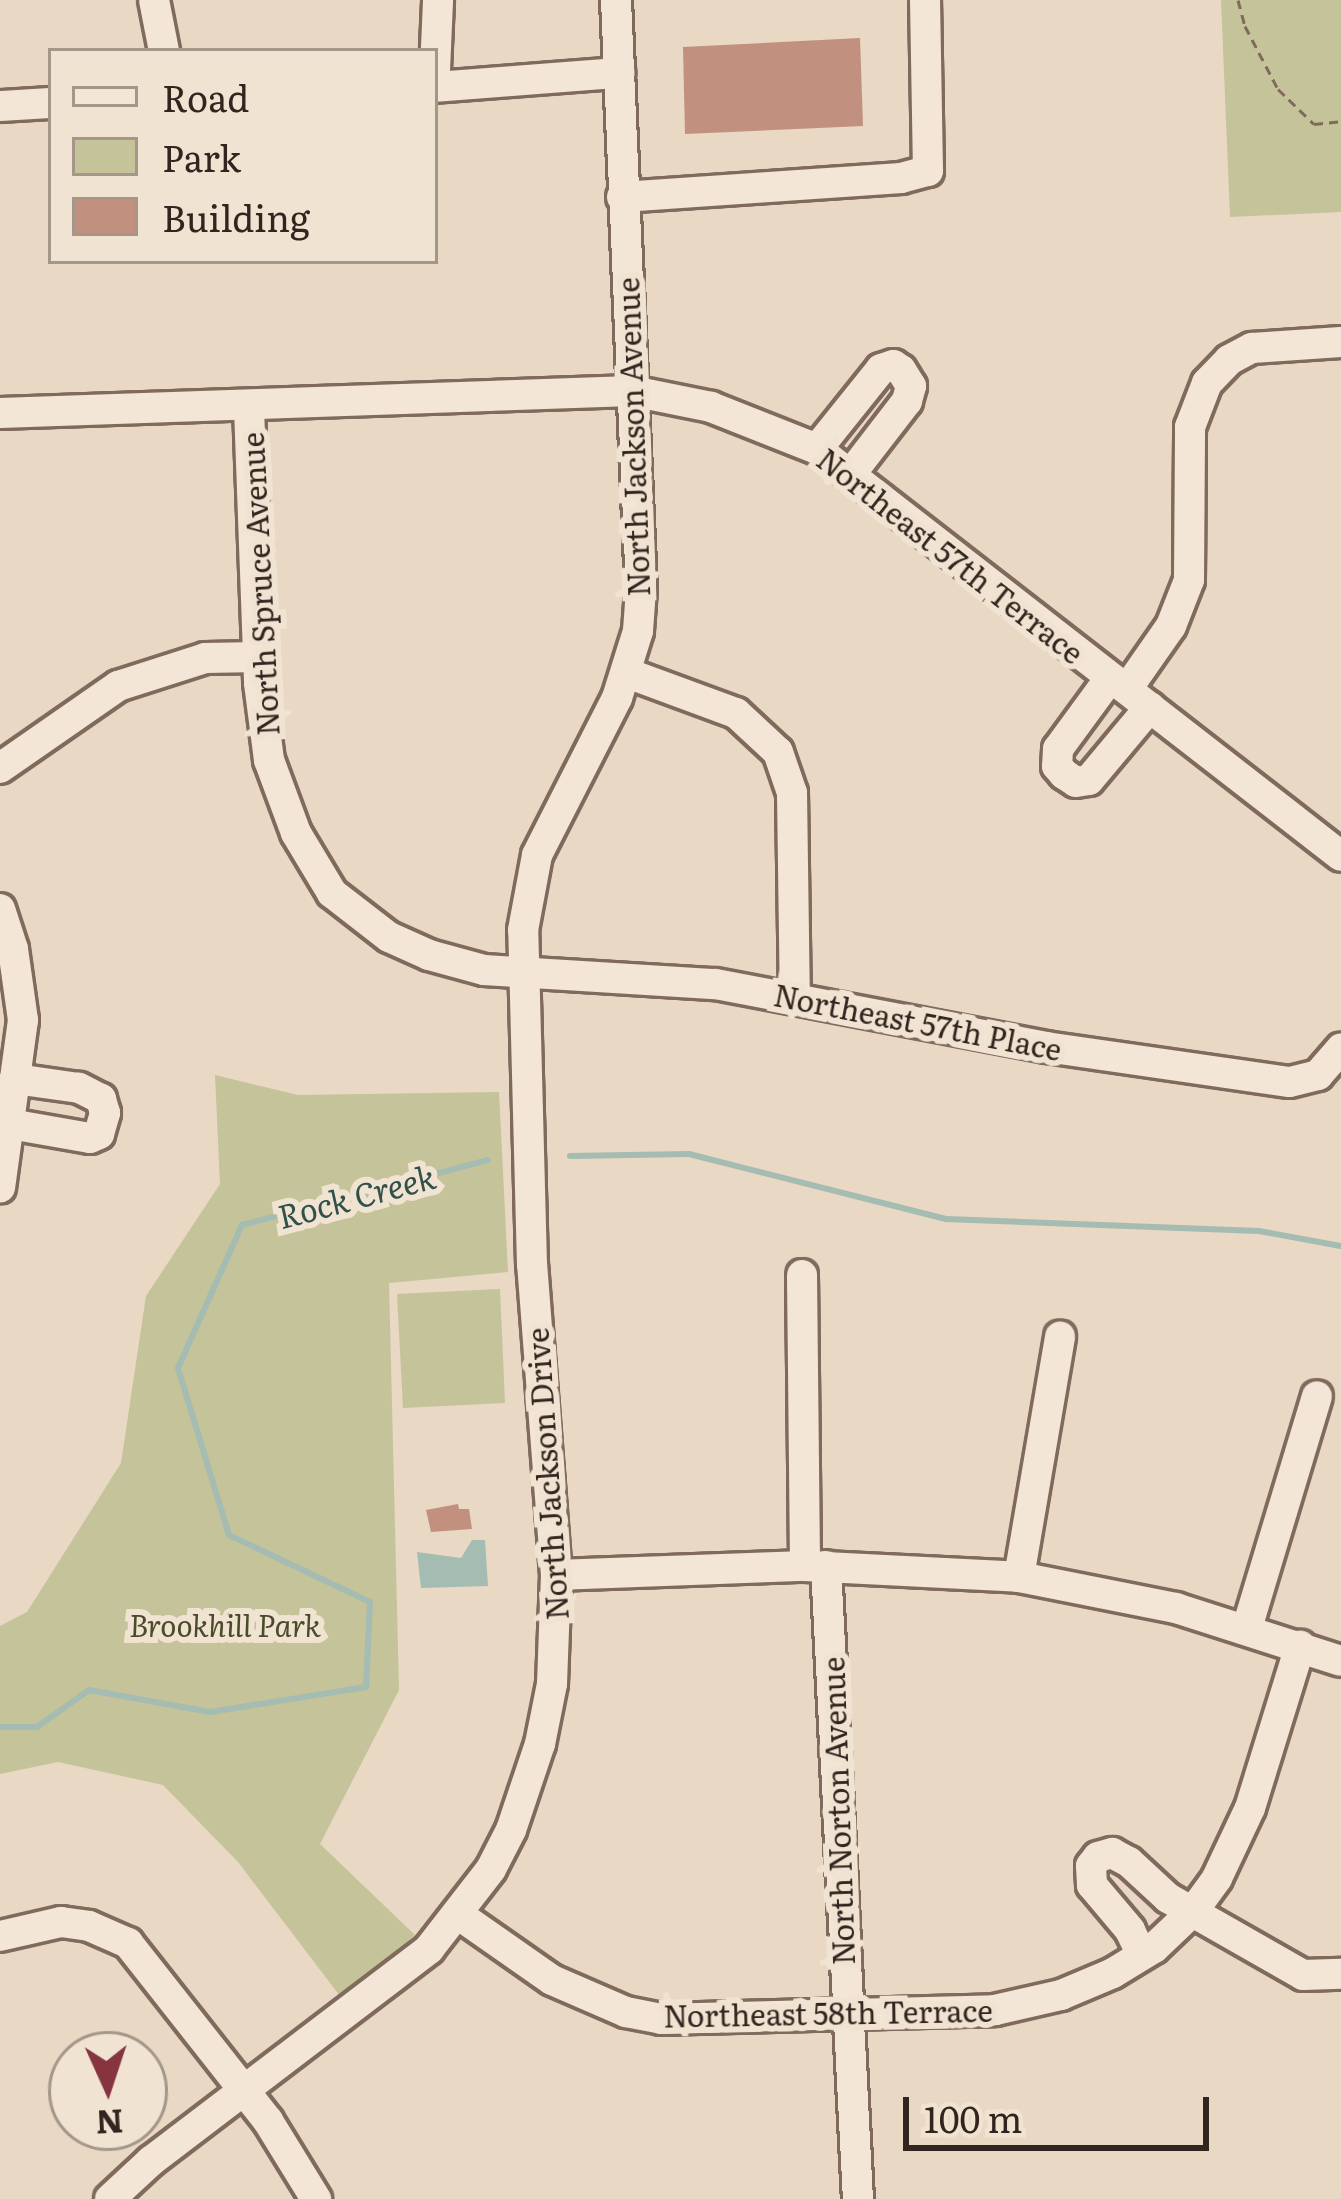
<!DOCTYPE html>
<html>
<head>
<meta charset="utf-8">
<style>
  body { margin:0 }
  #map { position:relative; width:1341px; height:2199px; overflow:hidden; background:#e8d8c4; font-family:Literata,serif }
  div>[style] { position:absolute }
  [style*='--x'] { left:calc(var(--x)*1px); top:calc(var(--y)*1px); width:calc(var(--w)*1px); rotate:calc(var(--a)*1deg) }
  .green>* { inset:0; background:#c4c399 }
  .water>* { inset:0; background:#a5bcb2 }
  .stream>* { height:6px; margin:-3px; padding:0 3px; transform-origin:3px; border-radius:3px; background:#a5bcb2 }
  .building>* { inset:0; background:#c1907e }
  .path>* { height:3px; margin-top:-1.5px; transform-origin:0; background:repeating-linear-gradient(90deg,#806a5d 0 9px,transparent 0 15px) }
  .roads { filter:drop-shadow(3px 0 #806a5d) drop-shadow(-3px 0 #806a5d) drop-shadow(0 3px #806a5d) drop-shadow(0 -3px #806a5d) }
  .minor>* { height:30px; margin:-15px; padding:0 15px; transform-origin:15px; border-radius:15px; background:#f4e6d6 }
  span { translate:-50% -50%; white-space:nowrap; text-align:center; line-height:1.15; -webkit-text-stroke:12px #f0e3d2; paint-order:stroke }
  .street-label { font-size:30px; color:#32251f }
  .park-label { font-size:30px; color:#484c28; font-style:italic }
  .water-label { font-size:33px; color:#305049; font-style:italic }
  .legend { position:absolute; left:48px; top:48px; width:390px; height:216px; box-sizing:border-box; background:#f0e3d2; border:3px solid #a4978a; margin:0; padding:15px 21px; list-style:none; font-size:36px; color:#32251f }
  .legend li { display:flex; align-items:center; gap:24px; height:60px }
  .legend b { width:60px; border:3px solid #a4978a }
  .north { position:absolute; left:48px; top:2031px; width:120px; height:120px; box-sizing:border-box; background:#f0e3d2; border:3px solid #a4978a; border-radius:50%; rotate:177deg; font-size:33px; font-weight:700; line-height:48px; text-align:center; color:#32251f }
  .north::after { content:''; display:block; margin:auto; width:42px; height:54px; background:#873441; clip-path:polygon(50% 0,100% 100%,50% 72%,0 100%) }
  .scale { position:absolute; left:903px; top:2097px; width:306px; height:54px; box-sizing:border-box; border:6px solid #32251f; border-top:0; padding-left:15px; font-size:36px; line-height:42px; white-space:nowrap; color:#32251f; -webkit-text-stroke:9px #f0e3d2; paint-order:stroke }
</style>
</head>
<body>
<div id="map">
  <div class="green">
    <div style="clip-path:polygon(1221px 0,1341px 0,1341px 212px,1230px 217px)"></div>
    <div style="clip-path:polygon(215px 1075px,298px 1095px,499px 1092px,508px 1272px,389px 1283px,399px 1690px,320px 1844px,415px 1935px,343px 2000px,238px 1862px,163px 1785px,58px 1762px,0 1774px,0 1626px,27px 1612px,121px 1463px,146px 1296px,220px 1184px)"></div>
    <div style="clip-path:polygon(500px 1289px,505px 1403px,403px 1408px,397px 1294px)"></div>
  </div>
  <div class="water">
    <div style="clip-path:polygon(472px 1540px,485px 1540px,488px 1586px,421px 1588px,417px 1552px,461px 1558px)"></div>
  </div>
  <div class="stream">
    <div style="--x:570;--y:1156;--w:119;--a:-1"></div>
    <div style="--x:689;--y:1154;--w:265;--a:14.2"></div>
    <div style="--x:946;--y:1219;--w:313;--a:2.2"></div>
    <div style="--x:1259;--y:1231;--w:83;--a:10.4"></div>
    <div style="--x:0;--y:1727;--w:37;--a:0"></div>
    <div style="--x:37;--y:1727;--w:64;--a:-35.4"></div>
    <div style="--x:89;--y:1690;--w:123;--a:10.3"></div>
    <div style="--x:210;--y:1712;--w:158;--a:-9.1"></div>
    <div style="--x:366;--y:1687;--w:85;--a:-87.3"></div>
    <div style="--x:370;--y:1602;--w:156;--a:-154.6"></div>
    <div style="--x:229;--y:1535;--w:175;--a:-107"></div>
    <div style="--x:178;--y:1368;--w:157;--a:-65.9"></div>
    <div style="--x:242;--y:1225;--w:254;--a:-14.8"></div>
  </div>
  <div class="building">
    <div style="clip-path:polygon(860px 38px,863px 126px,685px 134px,683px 47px)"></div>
    <div style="clip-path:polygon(458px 1504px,459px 1509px,469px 1509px,472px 1529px,431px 1532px,426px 1510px)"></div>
  </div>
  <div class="path">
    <div style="--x:1238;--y:0;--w:27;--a:75"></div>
    <div style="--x:1245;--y:26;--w:71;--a:62.4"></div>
    <div style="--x:1278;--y:89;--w:50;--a:44.2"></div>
    <div style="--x:1314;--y:124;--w:27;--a:-6"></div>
  </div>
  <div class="roads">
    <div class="minor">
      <div style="--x:154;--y:0;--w:52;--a:78.9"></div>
      <div style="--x:435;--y:70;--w:70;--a:-87.5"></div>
      <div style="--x:435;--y:87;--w:185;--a:-4.4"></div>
      <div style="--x:0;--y:106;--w:51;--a:-3.4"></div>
      <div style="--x:622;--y:197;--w:280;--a:-3.9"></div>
      <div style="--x:901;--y:178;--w:28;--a:-15"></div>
      <div style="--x:928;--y:171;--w:171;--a:-91"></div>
      <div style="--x:249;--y:408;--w:275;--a:87.9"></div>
      <div style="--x:259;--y:683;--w:78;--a:82.6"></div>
      <div style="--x:269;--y:760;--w:78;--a:69.7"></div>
      <div style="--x:296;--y:833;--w:70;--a:59"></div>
      <div style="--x:332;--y:893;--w:72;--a:37.7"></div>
      <div style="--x:389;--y:937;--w:44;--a:24.2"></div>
      <div style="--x:429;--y:955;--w:57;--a:15.3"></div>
      <div style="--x:484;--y:970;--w:232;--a:3.5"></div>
      <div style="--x:716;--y:984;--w:336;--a:10.8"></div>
      <div style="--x:1046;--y:1047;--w:246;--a:8.2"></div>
      <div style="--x:1290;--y:1082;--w:29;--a:-14"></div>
      <div style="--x:1318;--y:1075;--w:35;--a:-49"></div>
      <div style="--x:0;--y:413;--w:632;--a:-1.99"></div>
      <div style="--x:632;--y:391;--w:81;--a:11.4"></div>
      <div style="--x:711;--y:407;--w:114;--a:21.6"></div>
      <div style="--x:817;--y:449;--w:663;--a:37.84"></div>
      <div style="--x:817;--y:449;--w:102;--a:-51.3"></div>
      <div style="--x:881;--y:369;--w:13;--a:-18"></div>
      <div style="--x:893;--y:365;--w:9;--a:32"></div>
      <div style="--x:901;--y:370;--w:19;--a:58"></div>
      <div style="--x:911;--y:386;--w:16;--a:105"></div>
      <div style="--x:907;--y:401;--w:93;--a:127.6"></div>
      <div style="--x:627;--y:673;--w:116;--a:20.2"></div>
      <div style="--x:736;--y:713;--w:57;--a:42.9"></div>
      <div style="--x:778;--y:752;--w:43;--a:71.1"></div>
      <div style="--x:792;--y:793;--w:205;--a:89.2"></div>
      <div style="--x:1110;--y:678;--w:88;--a:126.2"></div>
      <div style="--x:1058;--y:749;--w:17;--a:93"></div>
      <div style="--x:1057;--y:766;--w:11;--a:49"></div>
      <div style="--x:1064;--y:774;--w:14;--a:34"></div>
      <div style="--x:1076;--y:782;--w:13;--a:-9"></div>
      <div style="--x:1089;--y:780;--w:95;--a:-50.1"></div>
      <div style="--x:1127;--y:689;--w:77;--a:-55.1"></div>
      <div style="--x:1171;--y:626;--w:49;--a:-68.6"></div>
      <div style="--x:1189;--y:580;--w:153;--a:-89.6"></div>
      <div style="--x:1190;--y:427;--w:47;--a:-68.9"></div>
      <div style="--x:1207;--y:383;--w:32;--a:-46"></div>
      <div style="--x:1229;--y:360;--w:26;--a:-28"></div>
      <div style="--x:1252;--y:348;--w:89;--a:-3.9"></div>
      <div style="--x:0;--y:768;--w:144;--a:-34.8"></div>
      <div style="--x:118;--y:686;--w:91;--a:-17.8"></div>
      <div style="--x:205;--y:658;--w:54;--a:-1.1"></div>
      <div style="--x:0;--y:909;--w:42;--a:72"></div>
      <div style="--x:13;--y:949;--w:72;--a:82"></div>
      <div style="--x:23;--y:1020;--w:169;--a:97.8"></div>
      <div style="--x:10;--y:1124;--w:81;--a:9.9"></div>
      <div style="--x:90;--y:1138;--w:10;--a:-24"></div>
      <div style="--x:99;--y:1134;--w:22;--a:-74"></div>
      <div style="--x:105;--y:1113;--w:15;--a:-106"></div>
      <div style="--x:101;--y:1099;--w:25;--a:-153"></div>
      <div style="--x:79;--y:1088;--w:65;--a:-172"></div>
      <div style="--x:802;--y:1275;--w:291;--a:89.4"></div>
      <div style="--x:826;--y:1566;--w:634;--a:87.11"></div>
      <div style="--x:556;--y:1575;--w:249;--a:-2.1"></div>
      <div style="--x:805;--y:1566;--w:214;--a:2.9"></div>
      <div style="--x:1019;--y:1577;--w:160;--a:11.2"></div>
      <div style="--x:1176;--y:1608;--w:173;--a:17.8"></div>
      <div style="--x:1019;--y:1577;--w:244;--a:-80.3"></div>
      <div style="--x:1247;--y:1628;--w:242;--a:-73.2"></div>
      <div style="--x:459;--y:1915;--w:113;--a:35"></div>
      <div style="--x:552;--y:1980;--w:81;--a:23.4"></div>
      <div style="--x:626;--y:2012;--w:36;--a:11"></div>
      <div style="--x:661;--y:2019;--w:334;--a:-1.5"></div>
      <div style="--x:995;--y:2010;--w:68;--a:-12.8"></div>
      <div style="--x:1061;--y:1995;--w:56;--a:-22.9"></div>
      <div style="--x:1113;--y:1973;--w:48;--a:-31.4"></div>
      <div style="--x:1154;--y:1948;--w:55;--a:-43.5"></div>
      <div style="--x:1194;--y:1910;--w:39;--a:-54"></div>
      <div style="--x:1217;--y:1878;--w:77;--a:-64.8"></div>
      <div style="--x:1250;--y:1808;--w:170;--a:-72.8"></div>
      <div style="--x:0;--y:1936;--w:63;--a:-12.9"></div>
      <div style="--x:61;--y:1922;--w:28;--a:8"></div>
      <div style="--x:89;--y:1926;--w:43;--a:23.6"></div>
      <div style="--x:128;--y:1943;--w:226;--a:51.8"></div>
      <div style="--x:268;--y:2121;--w:92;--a:58.4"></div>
      <div style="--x:1141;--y:1953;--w:25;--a:-116"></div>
      <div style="--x:1130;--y:1930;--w:59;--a:-130.2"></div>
      <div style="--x:1092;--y:1885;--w:19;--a:-93"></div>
      <div style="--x:1091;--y:1866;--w:11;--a:-52"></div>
      <div style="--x:1098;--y:1857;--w:15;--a:-16"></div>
      <div style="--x:1112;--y:1853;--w:19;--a:28"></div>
      <div style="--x:1129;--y:1862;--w:53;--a:42.7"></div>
      <div style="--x:1168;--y:1898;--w:155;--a:29.7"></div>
      <div style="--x:1303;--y:1975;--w:38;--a:-2"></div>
      <div style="--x:110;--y:2199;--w:56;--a:-42.8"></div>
      <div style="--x:151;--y:2161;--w:350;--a:-37.3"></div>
      <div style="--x:429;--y:1949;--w:101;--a:-52.2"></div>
      <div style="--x:491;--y:1869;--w:44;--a:-62.9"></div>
      <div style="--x:511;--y:1830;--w:91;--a:-71.4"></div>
      <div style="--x:540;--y:1744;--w:61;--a:-78.7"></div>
      <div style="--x:552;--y:1684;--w:109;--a:-87.9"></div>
      <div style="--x:556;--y:1575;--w:311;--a:-94.4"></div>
      <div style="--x:532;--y:1265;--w:335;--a:-91.5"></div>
      <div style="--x:523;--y:930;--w:76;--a:-79.4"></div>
      <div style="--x:537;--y:855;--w:176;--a:-63"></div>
      <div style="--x:617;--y:698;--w:70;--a:-72.6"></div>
      <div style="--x:638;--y:631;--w:42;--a:-85.9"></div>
      <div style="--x:641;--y:589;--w:590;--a:-92.43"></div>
    </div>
  </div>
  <div class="street-label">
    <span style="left:632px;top:437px;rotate:-92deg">North Jackson Avenue</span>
    <span style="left:951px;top:555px;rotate:38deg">Northeast 57th Terrace</span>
    <span style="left:259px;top:584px;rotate:-93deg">North Spruce Avenue</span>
    <span style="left:918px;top:1021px;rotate:11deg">Northeast 57th Place</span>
    <span style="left:546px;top:1474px;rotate:-94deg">North Jackson Drive</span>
    <span style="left:837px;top:1811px;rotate:-92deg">North Norton Avenue</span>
    <span style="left:828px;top:2012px;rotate:-1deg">Northeast 58th Terrace</span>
  </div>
  <div class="park-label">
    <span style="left:225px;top:1624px">Brookhill Park</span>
  </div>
  <div class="water-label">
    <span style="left:356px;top:1195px;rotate:-15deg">Rock Creek</span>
  </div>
  <ul class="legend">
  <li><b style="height:15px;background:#f4e6d6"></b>Road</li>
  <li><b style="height:33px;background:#c4c399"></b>Park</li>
  <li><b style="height:33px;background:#c1907e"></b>Building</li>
  </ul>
  <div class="north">N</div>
  <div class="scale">100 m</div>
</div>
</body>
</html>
